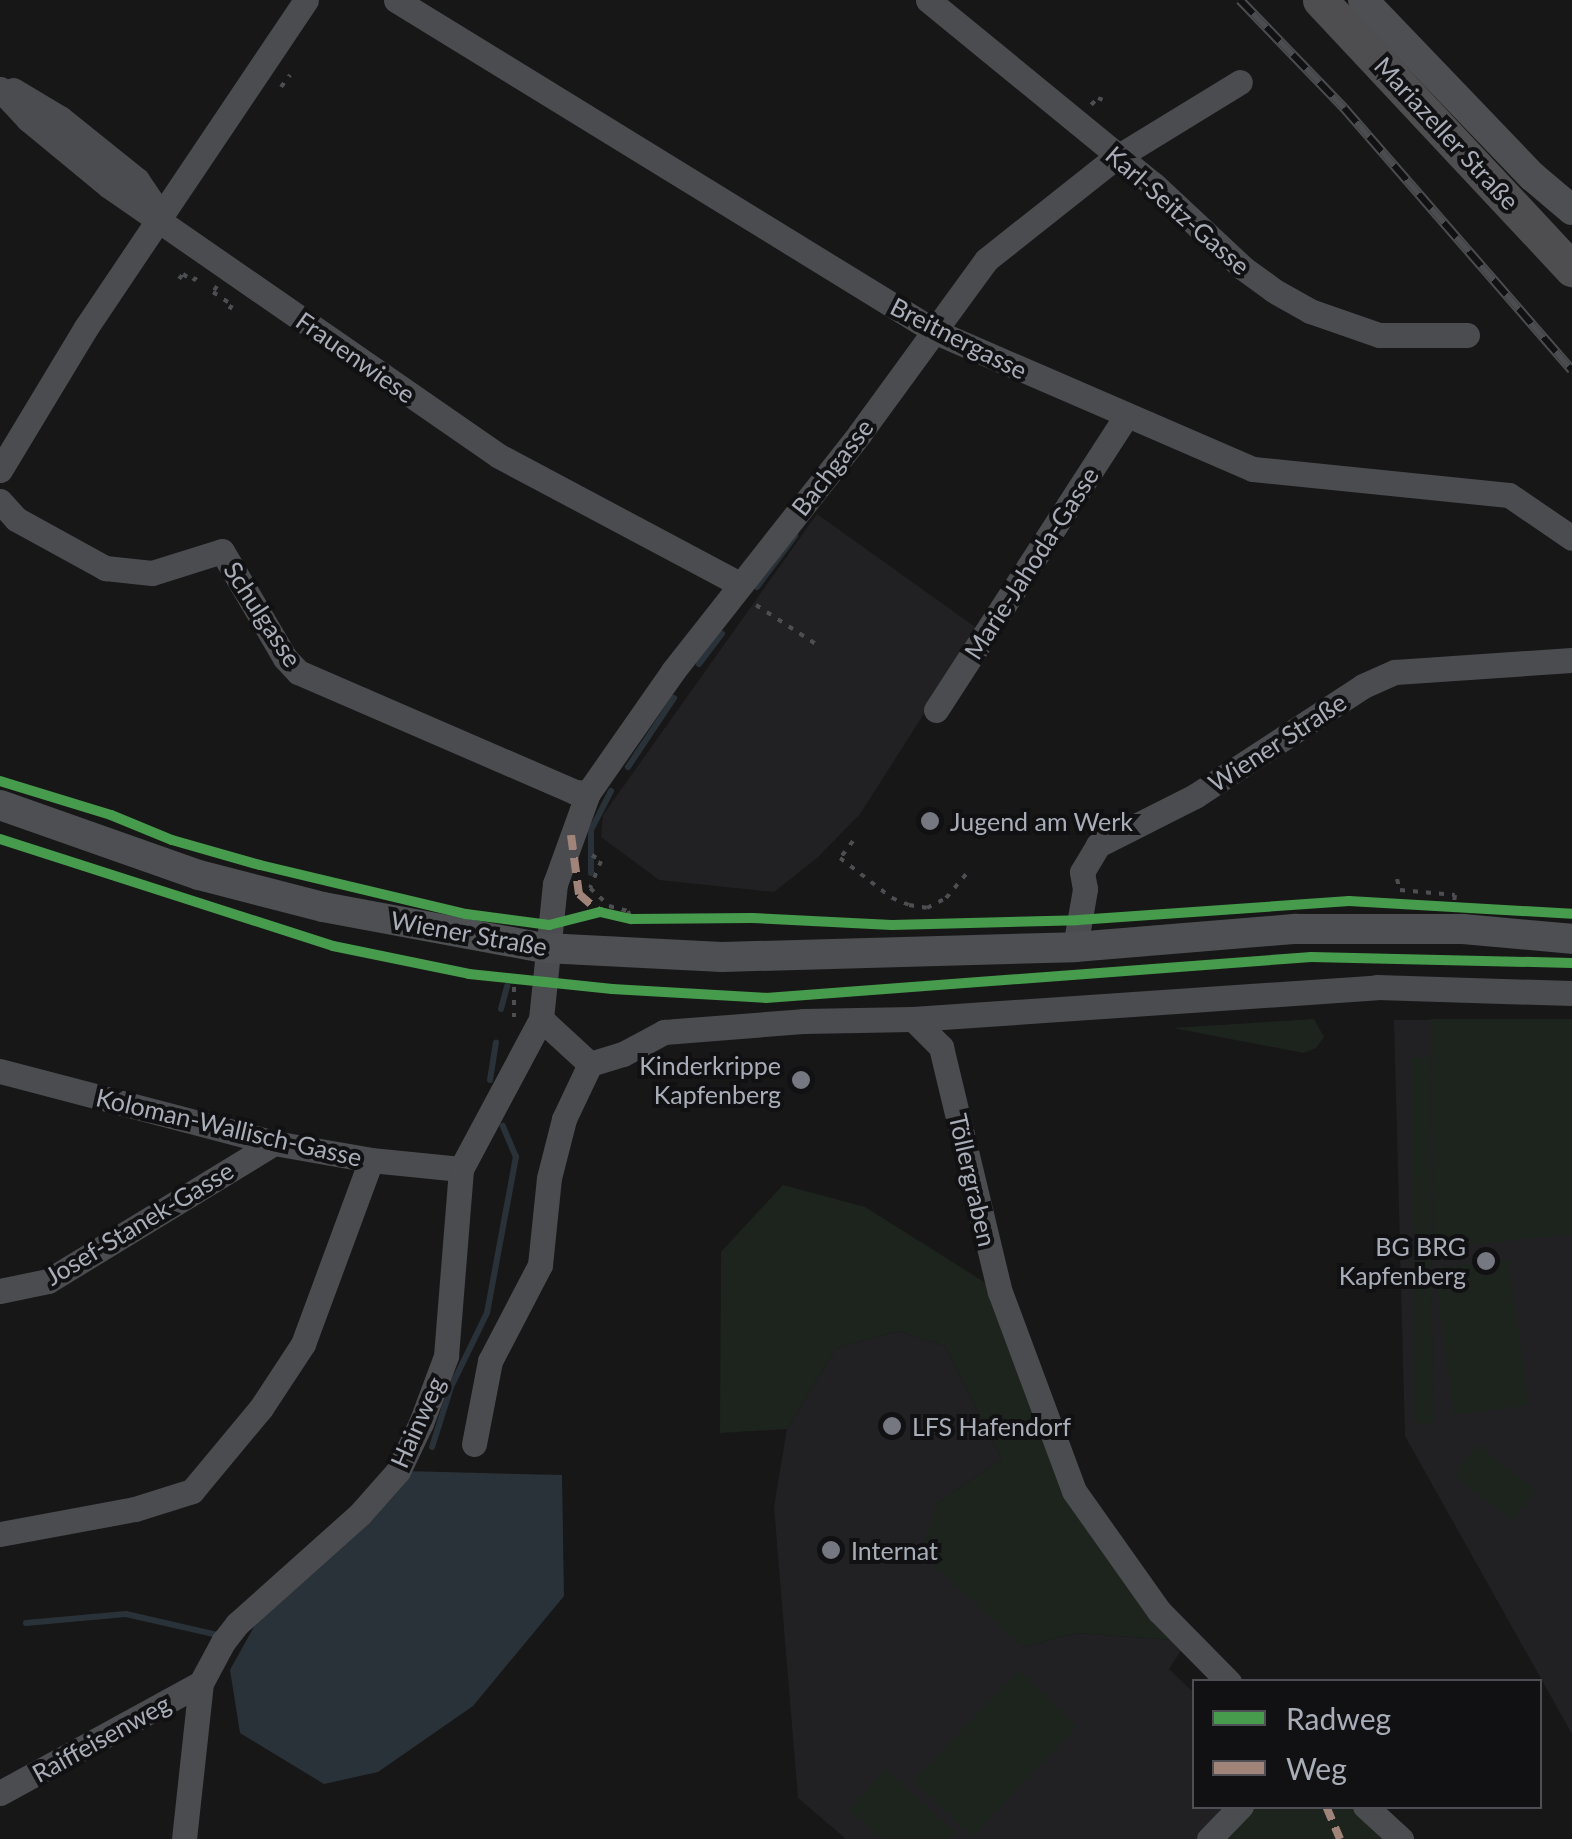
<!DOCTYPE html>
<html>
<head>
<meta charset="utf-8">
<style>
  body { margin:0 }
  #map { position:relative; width:1572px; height:1839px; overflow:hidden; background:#171717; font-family:Lato,sans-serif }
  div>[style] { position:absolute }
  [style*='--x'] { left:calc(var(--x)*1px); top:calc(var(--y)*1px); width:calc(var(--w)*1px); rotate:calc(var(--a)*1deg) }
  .built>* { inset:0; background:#212123 }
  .green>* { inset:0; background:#1d241e }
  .water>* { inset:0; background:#2a3239 }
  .stream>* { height:6px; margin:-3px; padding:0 3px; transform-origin:3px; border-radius:3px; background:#2a3239 }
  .path>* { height:4px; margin-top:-2px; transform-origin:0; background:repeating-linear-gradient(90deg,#4d4e52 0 5px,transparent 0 13px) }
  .minor>* { height:25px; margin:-12.5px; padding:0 12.5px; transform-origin:12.5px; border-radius:12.5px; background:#4b4c50 }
  .major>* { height:30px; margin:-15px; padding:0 15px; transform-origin:15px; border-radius:15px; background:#4d4f52 }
  .highway>* { height:35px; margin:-17.5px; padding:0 17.5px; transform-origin:17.5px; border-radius:17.5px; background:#4e4e51 }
  .rail>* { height:10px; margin-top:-5px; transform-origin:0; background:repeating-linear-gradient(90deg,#111113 0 19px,#4b4c4f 0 38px); box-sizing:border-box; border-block:2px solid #4b4c4f }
  .quiet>* { height:8px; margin-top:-4px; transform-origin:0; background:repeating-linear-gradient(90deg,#a18479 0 15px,transparent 0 23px) }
  .cycleway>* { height:10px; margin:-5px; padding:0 5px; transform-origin:5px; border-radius:5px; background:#469c4c }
  .dots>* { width:28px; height:28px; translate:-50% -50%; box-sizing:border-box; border:5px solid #111113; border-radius:50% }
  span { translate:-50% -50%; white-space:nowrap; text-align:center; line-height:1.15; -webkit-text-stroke:8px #111113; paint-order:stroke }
  .street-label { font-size:25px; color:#a8adb8 }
  .poi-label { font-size:25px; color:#a8adb8 }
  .left { translate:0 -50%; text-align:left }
  .right { translate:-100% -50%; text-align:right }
  .legend { position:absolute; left:1192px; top:1679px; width:350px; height:130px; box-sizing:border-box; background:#111113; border:2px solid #4d4f55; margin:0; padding:12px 18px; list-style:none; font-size:30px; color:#a8adb8 }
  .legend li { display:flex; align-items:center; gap:20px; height:50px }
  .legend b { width:50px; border:2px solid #4d4f55 }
</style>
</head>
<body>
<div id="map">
  <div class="built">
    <div style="clip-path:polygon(817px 514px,978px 629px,860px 814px,817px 858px,774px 892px,659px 880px,601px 837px,603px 815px)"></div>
    <div style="clip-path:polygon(1572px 1019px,1572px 1734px,1405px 1436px,1394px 1020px)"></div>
    <div style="clip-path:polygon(898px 1331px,945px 1346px,1002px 1459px,937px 1503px,1022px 1647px,1077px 1633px,1187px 1641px,1169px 1669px,1194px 1693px,1194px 1806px,1241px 1807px,1209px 1839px,846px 1839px,798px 1798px,774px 1507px,787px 1429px,836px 1348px)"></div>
  </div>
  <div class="green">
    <div style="clip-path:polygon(1314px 1019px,1324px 1037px,1316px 1048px,1304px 1053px,1173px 1028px)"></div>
    <div style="clip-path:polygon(1431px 1019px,1572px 1019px,1572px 1234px,1433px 1249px)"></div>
    <div style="clip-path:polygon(1429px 1057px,1433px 1423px,1415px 1423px,1411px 1058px)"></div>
    <div style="clip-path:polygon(783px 1185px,865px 1207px,1000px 1292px,1074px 1491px,1187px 1641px,1077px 1633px,1022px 1647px,921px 1553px,937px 1503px,1002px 1459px,945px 1346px,898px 1331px,836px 1348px,787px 1429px,720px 1433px,721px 1252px)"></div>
    <div style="clip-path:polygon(1508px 1259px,1529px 1405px,1454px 1415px,1434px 1269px)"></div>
    <div style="clip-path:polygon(1477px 1444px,1536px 1490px,1512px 1520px,1454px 1475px)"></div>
    <div style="clip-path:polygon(1019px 1670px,1077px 1726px,972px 1837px,913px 1781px)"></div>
    <div style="clip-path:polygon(885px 1769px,956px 1833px,950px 1839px,881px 1839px,849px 1810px)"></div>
    <div style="clip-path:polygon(1241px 1806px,1365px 1807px,1401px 1839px,1209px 1839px)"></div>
  </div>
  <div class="water">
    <div style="clip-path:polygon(403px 1471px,562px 1475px,564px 1596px,473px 1706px,378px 1772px,324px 1784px,240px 1733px,230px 1670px,255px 1625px,390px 1498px)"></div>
  </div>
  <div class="stream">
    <div style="--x:757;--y:587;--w:64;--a:-53.3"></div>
    <div style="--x:699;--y:664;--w:38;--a:-53"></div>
    <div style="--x:628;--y:767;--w:83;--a:-56.3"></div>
    <div style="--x:591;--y:873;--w:43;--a:-90"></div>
    <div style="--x:591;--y:830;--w:44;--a:-62.9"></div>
    <div style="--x:501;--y:1009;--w:24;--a:-75"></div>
    <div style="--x:490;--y:1080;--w:38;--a:-81"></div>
    <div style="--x:432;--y:1447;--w:63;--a:-72.4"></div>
    <div style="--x:451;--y:1387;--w:82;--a:-64.1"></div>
    <div style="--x:487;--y:1313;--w:159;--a:-79.5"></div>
    <div style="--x:516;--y:1157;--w:34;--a:-113"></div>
    <div style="--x:26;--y:1623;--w:100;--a:-5.1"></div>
    <div style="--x:126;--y:1614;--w:98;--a:12.9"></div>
  </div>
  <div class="path">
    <div style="--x:281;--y:87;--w:15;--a:-53"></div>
    <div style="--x:1091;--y:105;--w:10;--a:-45"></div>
    <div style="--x:1098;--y:98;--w:5;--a:22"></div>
    <div style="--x:179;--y:279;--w:6;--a:-51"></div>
    <div style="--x:183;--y:274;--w:12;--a:35"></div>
    <div style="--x:193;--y:281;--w:9;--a:-49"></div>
    <div style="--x:217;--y:286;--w:7;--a:124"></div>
    <div style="--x:213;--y:292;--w:23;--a:34"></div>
    <div style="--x:232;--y:305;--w:6;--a:121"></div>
    <div style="--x:756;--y:605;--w:75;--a:33.1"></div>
    <div style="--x:853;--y:841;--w:21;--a:127"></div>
    <div style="--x:840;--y:858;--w:66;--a:37.6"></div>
    <div style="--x:892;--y:898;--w:18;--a:22"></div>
    <div style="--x:909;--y:905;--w:18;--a:9"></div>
    <div style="--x:927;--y:908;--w:21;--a:-28"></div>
    <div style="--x:946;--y:898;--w:33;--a:-50"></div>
    <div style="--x:592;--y:855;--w:11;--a:34"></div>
    <div style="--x:601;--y:861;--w:29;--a:112"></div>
    <div style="--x:590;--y:888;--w:26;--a:43"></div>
    <div style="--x:609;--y:906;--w:20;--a:15"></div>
    <div style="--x:628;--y:911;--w:9;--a:69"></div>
    <div style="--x:1397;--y:879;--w:11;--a:75"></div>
    <div style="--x:1400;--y:890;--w:55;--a:5.2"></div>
    <div style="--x:1455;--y:895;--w:8;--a:97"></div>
    <div style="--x:514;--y:987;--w:30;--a:90"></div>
  </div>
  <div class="minor">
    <div style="--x:396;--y:0;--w:634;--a:31.58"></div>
    <div style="--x:936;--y:332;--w:345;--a:23.4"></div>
    <div style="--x:1253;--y:469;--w:257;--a:5.8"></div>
    <div style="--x:1509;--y:495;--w:76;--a:34.3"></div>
    <div style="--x:928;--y:0;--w:291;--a:39.3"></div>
    <div style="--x:1153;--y:184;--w:123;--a:43"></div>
    <div style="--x:1243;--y:268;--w:37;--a:36"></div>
    <div style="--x:1273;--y:290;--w:43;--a:29.6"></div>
    <div style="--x:1310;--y:311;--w:73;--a:19.2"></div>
    <div style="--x:1379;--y:335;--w:88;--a:0"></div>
    <div style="--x:0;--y:89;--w:41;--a:47"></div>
    <div style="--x:28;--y:119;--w:105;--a:39.6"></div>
    <div style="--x:109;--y:186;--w:474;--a:34.7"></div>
    <div style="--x:499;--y:456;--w:273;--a:28"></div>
    <div style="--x:13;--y:90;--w:55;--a:30.8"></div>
    <div style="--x:60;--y:118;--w:99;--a:38.8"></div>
    <div style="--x:137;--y:180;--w:41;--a:55.9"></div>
    <div style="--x:0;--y:470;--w:165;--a:-58.9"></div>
    <div style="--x:85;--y:329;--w:396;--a:-56.1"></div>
    <div style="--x:0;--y:501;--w:24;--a:48"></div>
    <div style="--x:16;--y:519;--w:102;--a:28.8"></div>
    <div style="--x:105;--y:568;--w:47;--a:6.1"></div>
    <div style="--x:152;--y:573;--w:73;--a:-17.4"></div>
    <div style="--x:222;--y:551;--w:124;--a:59.5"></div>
    <div style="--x:285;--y:658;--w:19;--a:47"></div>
    <div style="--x:298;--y:672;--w:302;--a:23.4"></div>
    <div style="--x:575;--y:792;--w:13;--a:4"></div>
    <div style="--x:936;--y:710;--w:350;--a:-57.1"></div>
    <div style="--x:1075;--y:947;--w:59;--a:-80.2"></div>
    <div style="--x:1085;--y:889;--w:17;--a:-100"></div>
    <div style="--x:1082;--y:872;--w:31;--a:-59"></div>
    <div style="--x:1098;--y:845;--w:109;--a:-26.8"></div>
    <div style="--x:1195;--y:796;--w:201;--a:-33.2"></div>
    <div style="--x:1363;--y:686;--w:35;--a:-24"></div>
    <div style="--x:1395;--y:672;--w:177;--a:-3.9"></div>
    <div style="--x:541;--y:1019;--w:67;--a:42.6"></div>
    <div style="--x:590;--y:1064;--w:34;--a:-17"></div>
    <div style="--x:623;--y:1054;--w:47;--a:-28.2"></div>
    <div style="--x:664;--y:1032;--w:139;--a:-4.5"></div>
    <div style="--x:803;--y:1021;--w:110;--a:-1"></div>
    <div style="--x:913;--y:1019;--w:465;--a:-3.9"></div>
    <div style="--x:1377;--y:987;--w:195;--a:1.8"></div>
    <div style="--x:913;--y:1019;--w:40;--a:45"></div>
    <div style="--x:941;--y:1047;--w:252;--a:76.5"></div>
    <div style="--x:1000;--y:1292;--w:212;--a:69.6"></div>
    <div style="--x:1074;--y:1491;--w:147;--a:54.7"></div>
    <div style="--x:1159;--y:1611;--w:100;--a:45.4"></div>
    <div style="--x:0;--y:1071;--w:283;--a:14.7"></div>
    <div style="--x:274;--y:1143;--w:98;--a:9.9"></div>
    <div style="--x:371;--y:1160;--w:90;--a:5.7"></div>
    <div style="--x:0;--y:1291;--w:49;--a:-11.8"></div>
    <div style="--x:48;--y:1281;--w:265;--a:-31.4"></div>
    <div style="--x:474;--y:1444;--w:85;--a:-79.1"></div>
    <div style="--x:490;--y:1361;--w:108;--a:-62.5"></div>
    <div style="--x:540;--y:1265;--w:87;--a:-84.1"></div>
    <div style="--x:549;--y:1178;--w:61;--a:-75.7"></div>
    <div style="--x:564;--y:1119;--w:61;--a:-64.7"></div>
    <div style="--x:0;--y:1534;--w:137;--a:-10.5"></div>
    <div style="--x:135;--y:1509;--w:60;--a:-17.5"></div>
    <div style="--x:192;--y:1491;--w:108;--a:-50.3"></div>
    <div style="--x:261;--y:1408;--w:77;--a:-56.7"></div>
    <div style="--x:303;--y:1344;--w:196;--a:-69.7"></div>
    <div style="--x:0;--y:1793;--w:229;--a:-28.7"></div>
    <div style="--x:1365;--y:1806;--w:49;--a:42.5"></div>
    <div style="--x:184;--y:1839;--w:157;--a:-83.8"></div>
    <div style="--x:201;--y:1683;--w:47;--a:-61.8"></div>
    <div style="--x:223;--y:1642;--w:23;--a:-52"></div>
    <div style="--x:237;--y:1624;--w:165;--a:-41.8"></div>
    <div style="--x:360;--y:1514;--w:57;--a:-48.5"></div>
    <div style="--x:398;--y:1471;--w:53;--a:-64.4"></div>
    <div style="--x:421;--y:1423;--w:72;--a:-69.5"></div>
    <div style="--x:446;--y:1356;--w:188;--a:-85.4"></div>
    <div style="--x:461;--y:1169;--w:170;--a:-61.9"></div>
    <div style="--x:541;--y:1019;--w:136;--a:-84.1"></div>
    <div style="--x:555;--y:884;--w:97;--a:-70.1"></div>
    <div style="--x:588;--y:793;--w:149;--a:-55.1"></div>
    <div style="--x:673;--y:671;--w:303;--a:-51.8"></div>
    <div style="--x:860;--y:433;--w:214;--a:-53.9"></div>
    <div style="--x:986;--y:260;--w:159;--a:-38.4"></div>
    <div style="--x:1111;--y:161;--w:151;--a:-31.5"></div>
    <div style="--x:1209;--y:1839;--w:46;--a:-45.9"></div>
  </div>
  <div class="major">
    <div style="--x:1363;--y:0;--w:245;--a:46.2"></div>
    <div style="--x:1533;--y:177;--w:51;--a:40.2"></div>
    <div style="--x:0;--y:805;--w:211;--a:19.4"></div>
    <div style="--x:199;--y:875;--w:128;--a:14.5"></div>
    <div style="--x:323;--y:907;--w:226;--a:10.5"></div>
    <div style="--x:545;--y:948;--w:177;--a:2.9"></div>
    <div style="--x:722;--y:957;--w:353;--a:-1.6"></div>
    <div style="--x:1075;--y:947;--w:222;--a:-4.7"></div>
    <div style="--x:1296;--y:929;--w:167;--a:0"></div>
    <div style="--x:1463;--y:929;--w:109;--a:5.2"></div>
  </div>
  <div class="highway">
    <div style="--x:1320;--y:0;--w:369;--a:46.9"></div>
  </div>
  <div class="rail">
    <div style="--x:1240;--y:0;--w:150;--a:46.1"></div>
    <div style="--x:1344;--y:108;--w:347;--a:49"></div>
  </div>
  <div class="quiet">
    <div style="--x:571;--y:835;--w:60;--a:82.3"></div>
    <div style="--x:579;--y:894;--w:28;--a:41"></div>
    <div style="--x:1326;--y:1806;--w:36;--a:67"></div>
  </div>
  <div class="cycleway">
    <div style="--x:0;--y:781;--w:116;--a:17"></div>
    <div style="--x:111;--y:815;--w:66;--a:22.3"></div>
    <div style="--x:172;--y:840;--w:91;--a:15.9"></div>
    <div style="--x:260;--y:865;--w:212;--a:13.4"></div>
    <div style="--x:466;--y:914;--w:84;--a:7.5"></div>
    <div style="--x:549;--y:925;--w:53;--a:-14.3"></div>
    <div style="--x:600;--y:912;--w:32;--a:13"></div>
    <div style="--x:631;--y:919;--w:121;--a:-0.5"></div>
    <div style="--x:752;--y:918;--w:140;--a:2.9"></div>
    <div style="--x:892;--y:925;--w:186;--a:-1.5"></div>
    <div style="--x:1078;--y:920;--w:272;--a:-4"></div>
    <div style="--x:1349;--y:901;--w:223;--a:3.3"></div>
    <div style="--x:0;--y:839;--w:350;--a:17.8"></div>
    <div style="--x:333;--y:946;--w:139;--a:11.6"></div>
    <div style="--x:469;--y:974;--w:144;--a:6"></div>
    <div style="--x:612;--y:989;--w:154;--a:3.3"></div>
    <div style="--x:766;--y:998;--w:547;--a:-4.3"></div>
    <div style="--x:1311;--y:957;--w:261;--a:1.3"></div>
  </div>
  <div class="dots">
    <div style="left:930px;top:821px;background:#757880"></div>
    <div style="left:801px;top:1080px;background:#757880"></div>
    <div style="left:1486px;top:1261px;background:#757880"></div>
    <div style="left:892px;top:1426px;background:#757880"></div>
    <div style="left:831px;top:1550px;background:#757880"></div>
  </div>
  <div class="street-label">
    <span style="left:1447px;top:133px;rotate:47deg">Mariazeller Straße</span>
    <span style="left:1178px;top:210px;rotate:41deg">Karl-Seitz-Gasse</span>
    <span style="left:959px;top:338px;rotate:27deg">Breitnergasse</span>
    <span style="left:356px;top:357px;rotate:35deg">Frauenwiese</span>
    <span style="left:832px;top:467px;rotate:-52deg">Bachgasse</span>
    <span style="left:1031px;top:563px;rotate:-57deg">Marie-Jahoda-Gasse</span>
    <span style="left:263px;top:614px;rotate:57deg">Schulgasse</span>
    <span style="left:1277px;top:742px;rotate:-33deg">Wiener Straße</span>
    <span style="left:469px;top:933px;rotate:10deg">Wiener Straße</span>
    <span style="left:229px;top:1127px;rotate:13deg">Koloman-Wallisch-Gasse</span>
    <span style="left:973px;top:1180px;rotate:77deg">Töllergraben</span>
    <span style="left:139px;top:1223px;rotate:-31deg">Josef-Stanek-Gasse</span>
    <span style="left:417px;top:1422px;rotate:-66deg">Hainweg</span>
    <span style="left:101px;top:1738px;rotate:-29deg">Raiffeisenweg</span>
  </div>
  <div class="poi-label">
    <span class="left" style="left:950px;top:821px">Jugend am Werk</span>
    <span class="right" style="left:781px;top:1080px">Kinderkrippe<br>Kapfenberg</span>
    <span class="right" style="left:1466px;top:1261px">BG BRG<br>Kapfenberg</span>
    <span class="left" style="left:912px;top:1426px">LFS Hafendorf</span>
    <span class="left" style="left:851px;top:1550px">Internat</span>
  </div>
  <ul class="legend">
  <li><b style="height:12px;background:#469c4c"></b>Radweg</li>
  <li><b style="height:12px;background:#a18479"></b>Weg</li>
  </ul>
</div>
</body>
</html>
